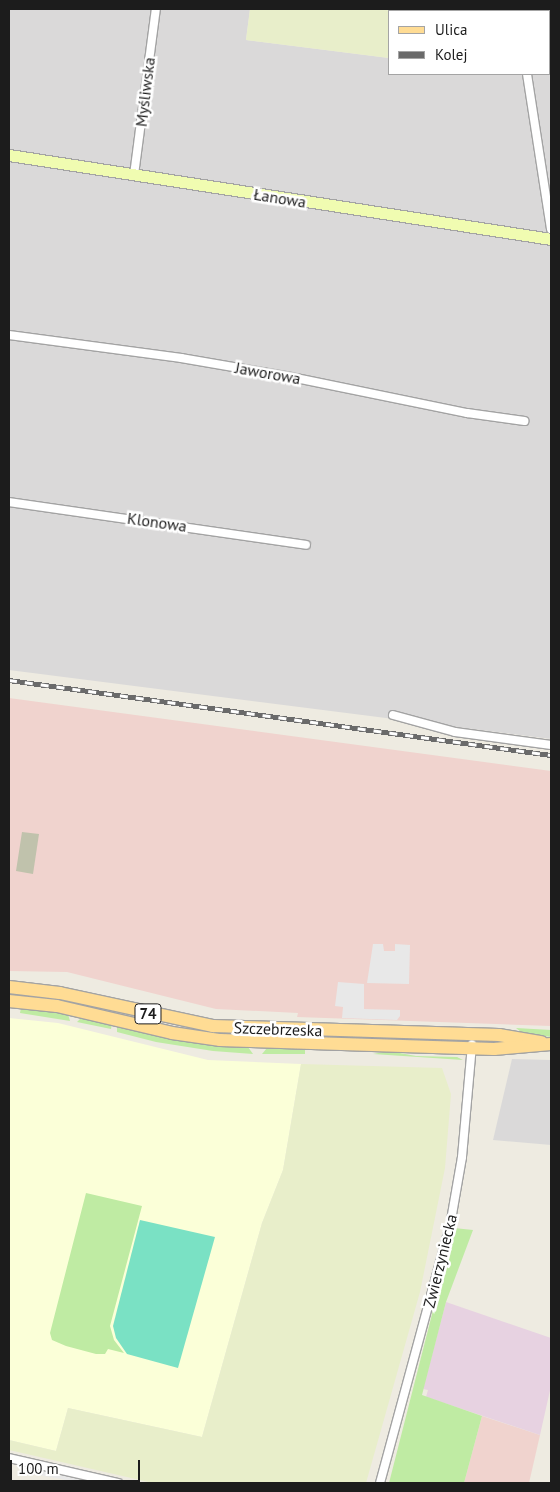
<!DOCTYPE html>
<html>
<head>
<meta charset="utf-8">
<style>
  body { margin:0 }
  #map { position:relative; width:560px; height:1492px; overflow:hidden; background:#eeebe1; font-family:"PT Sans",sans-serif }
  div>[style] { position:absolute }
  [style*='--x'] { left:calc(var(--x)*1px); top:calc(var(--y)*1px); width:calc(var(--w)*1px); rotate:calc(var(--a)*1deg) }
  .residential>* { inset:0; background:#dad9d9 }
  .commercial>* { inset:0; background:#f0d3ce }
  .industrial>* { inset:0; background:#e7d2e1 }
  .education>* { inset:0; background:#fbffd8 }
  .construction>* { inset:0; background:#c0c2ac }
  .farmland>* { inset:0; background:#e8eeca }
  .grass>* { inset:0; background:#bfeba3 }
  .pitch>* { inset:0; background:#7ae1c4 }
  .parking>* { inset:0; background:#e8e8e8 }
  .roads { filter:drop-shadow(1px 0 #a3a3a3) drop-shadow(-1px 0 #a3a3a3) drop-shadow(0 1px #a3a3a3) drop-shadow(0 -1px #a3a3a3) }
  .street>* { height:8px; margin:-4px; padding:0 4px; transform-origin:4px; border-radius:4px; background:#fff }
  .secondary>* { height:11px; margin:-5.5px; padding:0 5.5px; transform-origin:5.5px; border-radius:5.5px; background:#f0fcb1 }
  .primary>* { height:12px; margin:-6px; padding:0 6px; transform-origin:6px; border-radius:6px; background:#ffdc94 }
  .rail>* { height:4.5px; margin-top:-2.25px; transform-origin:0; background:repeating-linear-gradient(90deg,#fff 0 8px,#6a6a6a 0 16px); box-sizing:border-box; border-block:1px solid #6a6a6a }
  span { translate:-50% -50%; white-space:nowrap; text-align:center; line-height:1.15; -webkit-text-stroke:5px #fff; paint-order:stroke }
  .shield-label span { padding:1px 4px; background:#fff; border:1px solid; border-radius:4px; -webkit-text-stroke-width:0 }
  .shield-label { font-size:15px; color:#1c1c1c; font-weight:700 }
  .street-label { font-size:16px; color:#1c1c1c }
  .frame { position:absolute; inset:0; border:10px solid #1c1c1c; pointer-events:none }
  .legend { position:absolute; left:388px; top:10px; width:162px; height:65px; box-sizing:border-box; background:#fff; border:1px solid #a4a4a4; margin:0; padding:6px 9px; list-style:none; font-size:15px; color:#1c1c1c }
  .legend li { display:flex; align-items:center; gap:10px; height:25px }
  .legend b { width:25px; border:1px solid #a4a4a4 }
  .scale { position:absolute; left:10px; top:1460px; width:130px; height:22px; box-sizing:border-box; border:2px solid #1c1c1c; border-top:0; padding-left:6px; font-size:15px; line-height:18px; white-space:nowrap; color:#1c1c1c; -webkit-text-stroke:4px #fff; paint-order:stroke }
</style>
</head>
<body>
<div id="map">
  <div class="residential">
    <div style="clip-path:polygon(9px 9px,250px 9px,246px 40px,389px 58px,389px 74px,549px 74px,549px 11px,404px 11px,551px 9px,551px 739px,9px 670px)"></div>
    <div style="clip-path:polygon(512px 1059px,551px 1060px,551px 1145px,493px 1140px)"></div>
  </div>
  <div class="commercial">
    <div style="clip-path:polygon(9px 698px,551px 771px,551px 1026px,297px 1017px,298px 1013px,216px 1009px,67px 972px,9px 971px)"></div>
    <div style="clip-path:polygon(482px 1416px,540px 1435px,529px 1483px,464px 1483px)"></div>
  </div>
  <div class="industrial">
    <div style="clip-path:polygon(446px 1302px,551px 1338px,551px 1386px,540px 1435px,426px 1397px,428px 1390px,423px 1389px)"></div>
  </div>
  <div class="education">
    <div style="clip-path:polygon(9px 1018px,58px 1023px,208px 1060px,301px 1064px,283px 1170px,262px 1223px,202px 1437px,68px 1408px,56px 1451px,9px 1440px)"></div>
  </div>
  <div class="construction">
    <div style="clip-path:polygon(22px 832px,39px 834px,33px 874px,16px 871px)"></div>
  </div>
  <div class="farmland">
    <div style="clip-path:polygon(250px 9px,404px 9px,389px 11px,389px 58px,246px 40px)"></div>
    <div style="clip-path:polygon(301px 1064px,442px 1068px,451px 1094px,445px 1168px,420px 1292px,366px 1483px,153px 1483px,9px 1450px,9px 1440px,56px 1451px,68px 1408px,202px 1437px,262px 1223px,283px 1170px)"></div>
  </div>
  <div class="grass">
    <div style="clip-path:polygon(21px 1008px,68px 1014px,70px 1021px,20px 1013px)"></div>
    <div style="clip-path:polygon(82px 1017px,112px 1024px,111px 1029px,77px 1022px)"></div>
    <div style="clip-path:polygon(117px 1026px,248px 1047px,253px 1054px,213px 1051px,156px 1042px,117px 1032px)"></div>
    <div style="clip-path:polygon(516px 1028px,551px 1030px,551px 1037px,521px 1032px)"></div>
    <div style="clip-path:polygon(267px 1048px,305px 1049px,305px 1054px,262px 1054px)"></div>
    <div style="clip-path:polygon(389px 1051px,416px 1056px,457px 1057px,463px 1060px,373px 1054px)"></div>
    <div style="clip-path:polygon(86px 1193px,142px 1206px,110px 1326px,114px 1340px,124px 1353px,108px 1349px,105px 1354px,96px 1354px,66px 1346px,52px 1340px,50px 1333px)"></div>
    <div style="clip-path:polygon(454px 1228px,473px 1230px,446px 1302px,422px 1395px,482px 1416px,464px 1483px,389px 1483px)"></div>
  </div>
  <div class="pitch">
    <div style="clip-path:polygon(140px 1220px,215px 1237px,178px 1368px,127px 1354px,116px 1338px,113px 1326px)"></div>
  </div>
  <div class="parking">
    <div style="clip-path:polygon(373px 944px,383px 944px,384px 951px,395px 951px,395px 944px,410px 945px,409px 984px,367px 983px)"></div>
    <div style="clip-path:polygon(338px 982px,364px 984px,364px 1009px,400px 1010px,400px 1016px,397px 1020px,342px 1018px,343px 1007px,335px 1006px)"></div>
    <div style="clip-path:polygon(29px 1467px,82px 1480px,82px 1483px,28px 1473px)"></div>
  </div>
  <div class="roads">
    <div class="street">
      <div style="--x:517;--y:9;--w:2;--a:63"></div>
      <div style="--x:527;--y:74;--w:157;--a:81.2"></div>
      <div style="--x:134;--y:175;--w:167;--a:-82.5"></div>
      <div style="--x:9;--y:335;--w:174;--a:7.6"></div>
      <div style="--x:181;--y:358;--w:112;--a:9.8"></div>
      <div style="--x:291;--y:377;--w:180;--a:11.6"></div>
      <div style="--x:467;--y:413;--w:58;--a:8"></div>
      <div style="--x:9;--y:502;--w:300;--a:8.2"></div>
      <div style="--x:393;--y:715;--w:64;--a:15.3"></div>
      <div style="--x:455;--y:732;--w:97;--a:7.7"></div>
      <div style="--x:9;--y:1458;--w:112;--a:12.9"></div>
      <div style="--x:380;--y:1483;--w:266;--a:-74.8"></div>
      <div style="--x:450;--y:1226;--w:70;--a:-80.1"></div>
      <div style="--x:462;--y:1157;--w:113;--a:-84.9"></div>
    </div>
    <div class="secondary">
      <div style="--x:9;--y:155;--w:548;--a:8.81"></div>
    </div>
    <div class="primary">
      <div style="--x:9;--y:987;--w:51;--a:6.7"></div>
      <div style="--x:60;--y:993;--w:157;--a:12.2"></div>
      <div style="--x:213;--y:1026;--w:286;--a:1.8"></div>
      <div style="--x:499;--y:1035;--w:43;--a:9.5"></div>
      <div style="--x:9;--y:1001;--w:48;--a:5.9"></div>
      <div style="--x:57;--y:1006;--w:118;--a:13.2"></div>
      <div style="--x:172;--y:1033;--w:49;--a:8.3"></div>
      <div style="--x:220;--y:1040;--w:274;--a:1.9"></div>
      <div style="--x:494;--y:1049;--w:57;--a:-5"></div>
    </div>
  </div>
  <div class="rail">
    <div style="--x:9;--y:680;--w:547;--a:7.88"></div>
  </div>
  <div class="shield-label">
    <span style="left:148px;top:1014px">74</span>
  </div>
  <div class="street-label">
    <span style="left:145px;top:92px;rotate:-83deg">Myśliwska</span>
    <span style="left:280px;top:198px;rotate:9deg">Łanowa</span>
    <span style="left:268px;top:373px;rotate:10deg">Jaworowa</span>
    <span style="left:157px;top:522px;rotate:8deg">Klonowa</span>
    <span style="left:278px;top:1029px;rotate:2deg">Szczebrzeska</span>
    <span style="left:440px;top:1261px;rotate:-76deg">Zwierzyniecka</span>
  </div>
  <div class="frame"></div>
  <ul class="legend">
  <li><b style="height:6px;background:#ffdc94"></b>Ulica</li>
  <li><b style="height:6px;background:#6a6a6a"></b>Kolej</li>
  </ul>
  <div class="scale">100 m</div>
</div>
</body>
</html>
